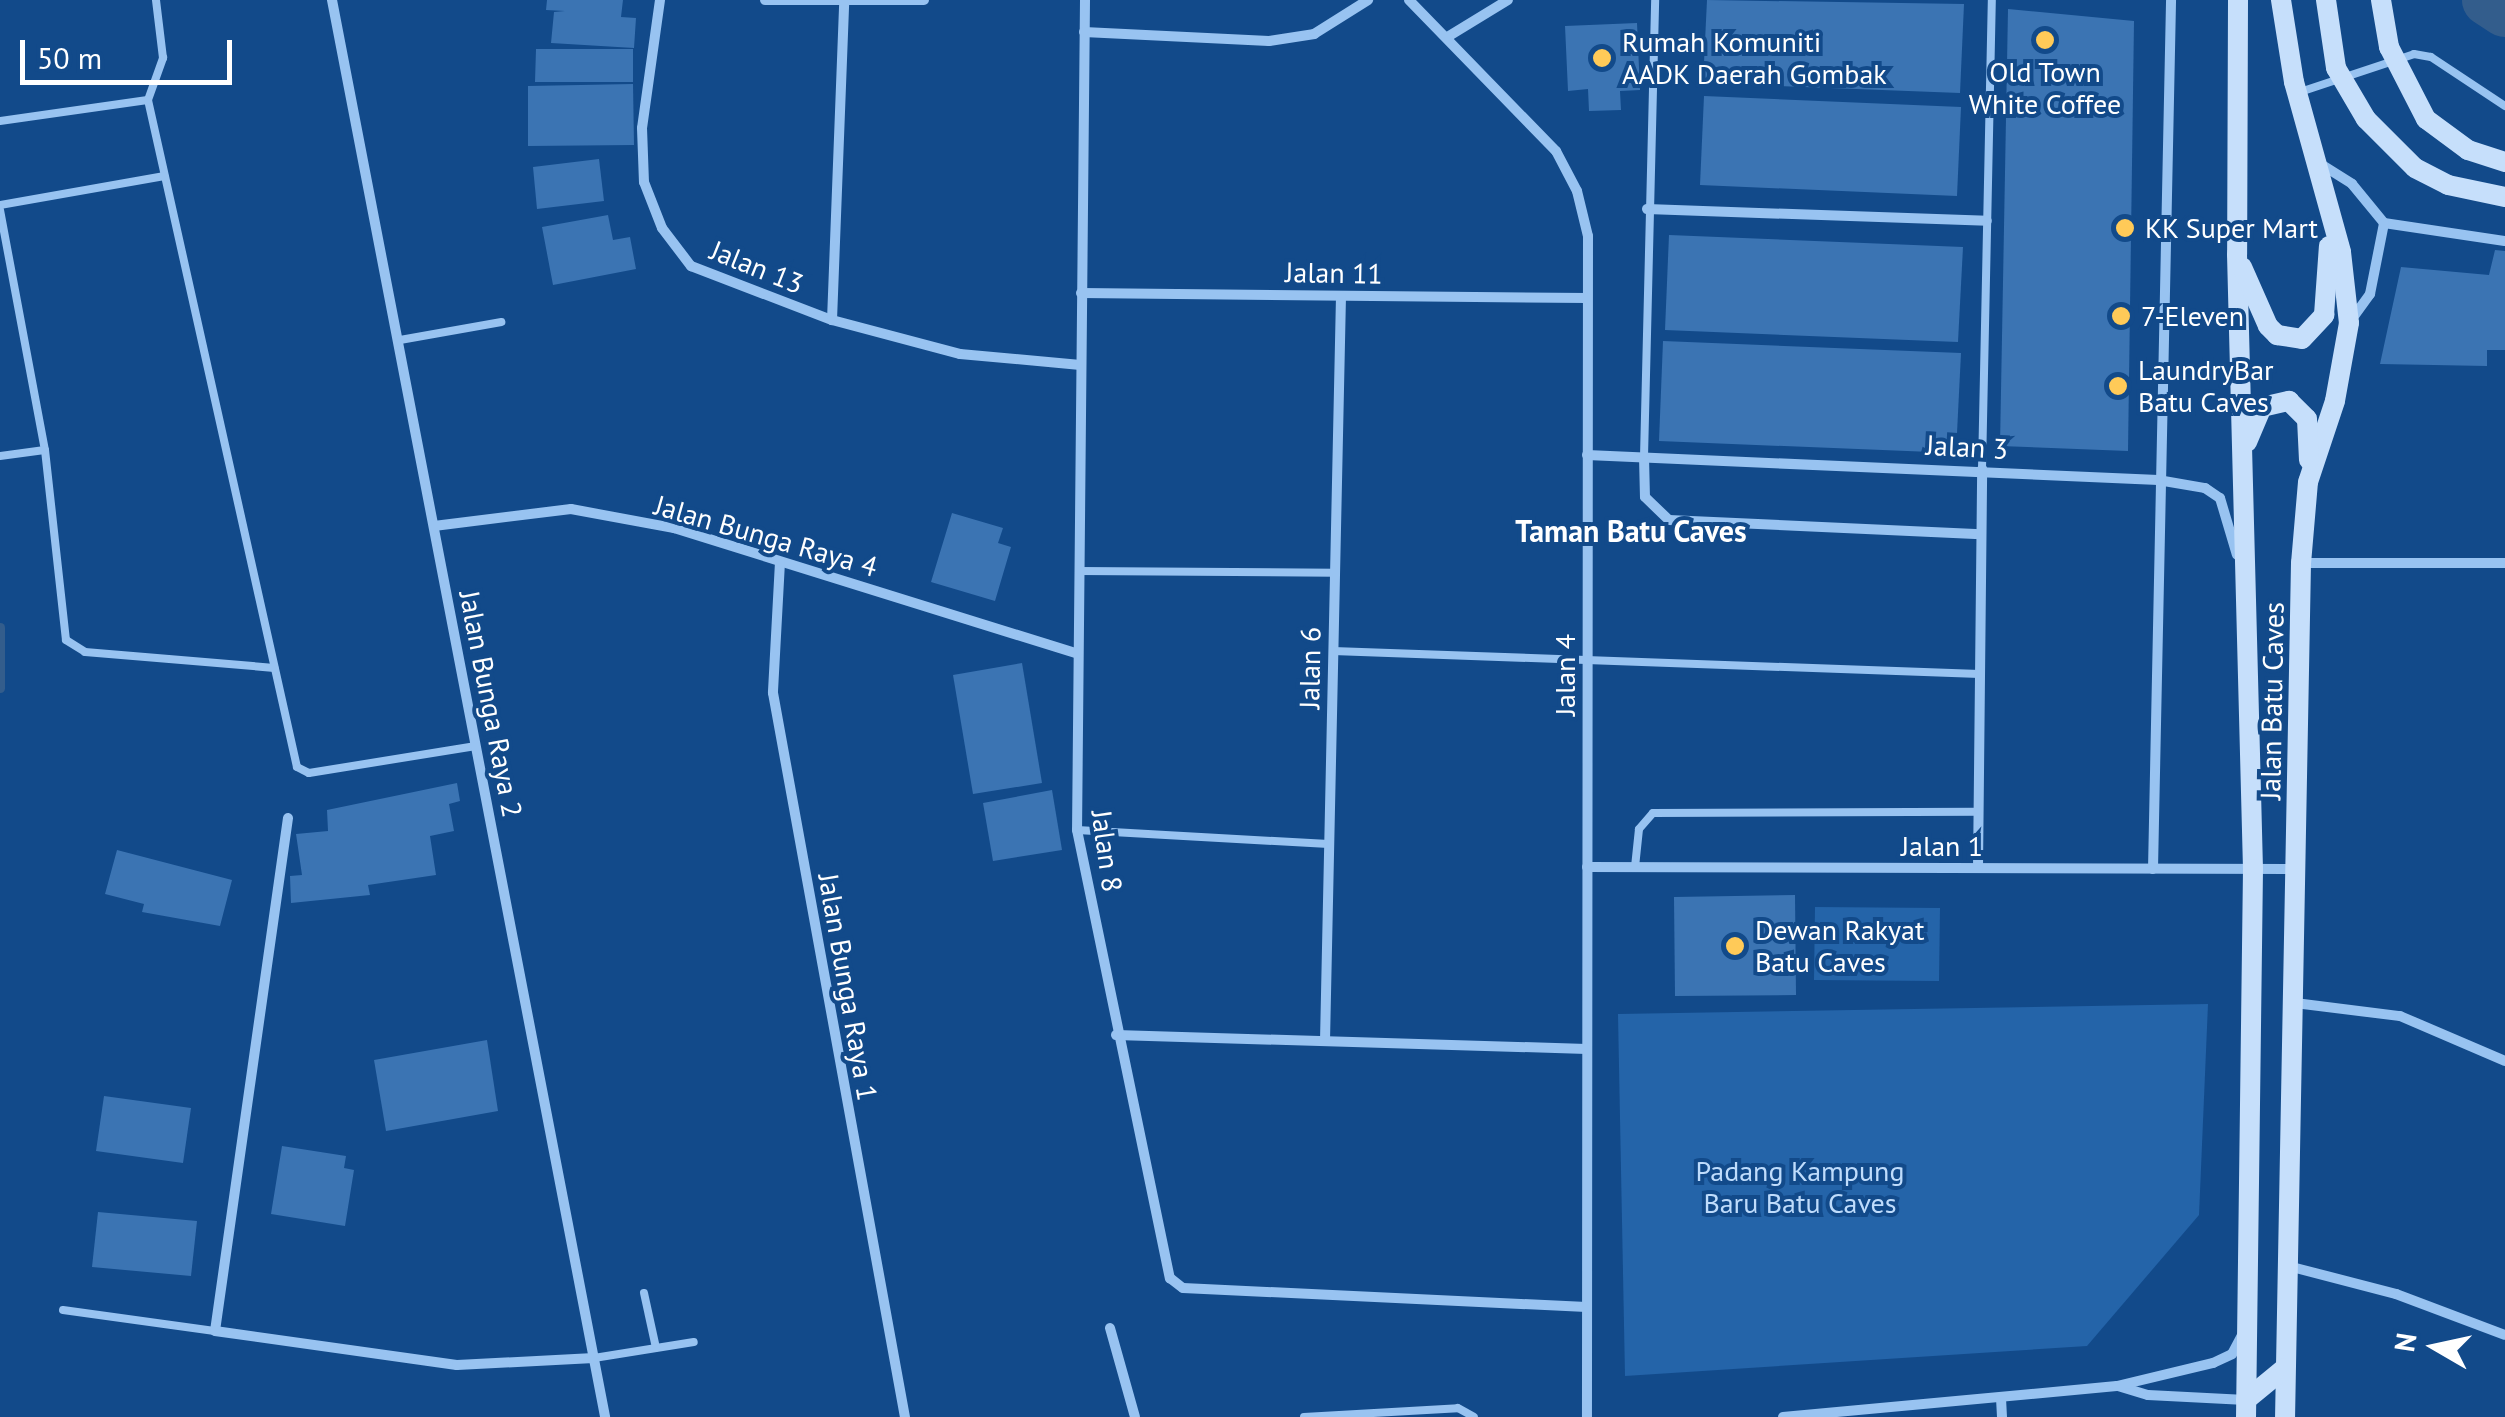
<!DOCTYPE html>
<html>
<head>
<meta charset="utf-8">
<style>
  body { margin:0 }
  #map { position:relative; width:2505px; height:1417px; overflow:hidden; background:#124a8a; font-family:"PT Sans",sans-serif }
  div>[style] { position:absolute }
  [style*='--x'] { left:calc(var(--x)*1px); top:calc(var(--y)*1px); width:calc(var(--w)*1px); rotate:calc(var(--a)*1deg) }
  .green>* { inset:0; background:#2464a9 }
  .stream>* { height:9px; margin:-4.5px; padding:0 4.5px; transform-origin:4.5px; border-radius:4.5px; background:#335d8c }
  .river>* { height:52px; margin:-26px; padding:0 26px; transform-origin:26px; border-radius:26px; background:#335d8c }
  .building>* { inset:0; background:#3b74b3 }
  .service>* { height:8px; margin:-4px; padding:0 4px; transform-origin:4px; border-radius:4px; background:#98c3f1 }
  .minor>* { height:10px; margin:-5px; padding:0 5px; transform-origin:5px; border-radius:5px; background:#98c3f1 }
  .secondary>* { height:20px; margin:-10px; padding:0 10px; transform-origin:10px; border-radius:10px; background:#c6dffb }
  .secondary-bridge>* { height:20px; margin:-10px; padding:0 10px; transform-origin:10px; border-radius:10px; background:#c6dffb }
  .dots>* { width:28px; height:28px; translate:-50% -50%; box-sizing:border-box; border:5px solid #124a8a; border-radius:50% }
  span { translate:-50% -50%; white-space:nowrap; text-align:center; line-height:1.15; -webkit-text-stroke:8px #124a8a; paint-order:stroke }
  .poi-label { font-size:28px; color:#fff }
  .left { translate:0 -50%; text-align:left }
  .street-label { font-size:28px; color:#fff }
  .park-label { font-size:28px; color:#bfdcfc }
  .neighbourhood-label { font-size:30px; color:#fff; font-weight:700 }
  .north { position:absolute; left:2385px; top:1297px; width:100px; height:100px; -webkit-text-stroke:8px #124a8a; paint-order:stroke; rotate:279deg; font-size:28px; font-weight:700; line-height:40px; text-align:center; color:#fff }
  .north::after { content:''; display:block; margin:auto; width:35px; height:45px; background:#fff; clip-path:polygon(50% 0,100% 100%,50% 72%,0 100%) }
  .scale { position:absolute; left:20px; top:40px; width:212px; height:45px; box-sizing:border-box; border:5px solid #fff; border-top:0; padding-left:12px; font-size:30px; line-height:35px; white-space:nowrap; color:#fff; -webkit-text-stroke:8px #124a8a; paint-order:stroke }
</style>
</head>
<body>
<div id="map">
  <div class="green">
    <div style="clip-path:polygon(1815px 907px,1940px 908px,1939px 981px,1814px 980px)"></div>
    <div style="clip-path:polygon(2208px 1004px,2199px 1215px,2087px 1346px,1625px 1376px,1618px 1014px)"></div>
  </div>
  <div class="stream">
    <div style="--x:0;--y:627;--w:61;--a:90"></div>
  </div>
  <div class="river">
    <div style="--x:2488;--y:0;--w:20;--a:33"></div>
  </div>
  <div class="building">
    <div style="clip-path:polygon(547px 0,623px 0,621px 17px,636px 18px,634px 48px,551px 43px,554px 12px,565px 11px,546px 10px)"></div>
    <div style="clip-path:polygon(1707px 0,1964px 4px,1960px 93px,1703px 83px)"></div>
    <div style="clip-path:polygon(2008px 9px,2134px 21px,2128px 451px,2000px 446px)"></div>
    <div style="clip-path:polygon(1637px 23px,1640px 90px,1620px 91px,1621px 110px,1589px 111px,1588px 89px,1568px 91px,1565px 26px)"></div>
    <div style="clip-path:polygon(536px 49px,633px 49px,633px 82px,535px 82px)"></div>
    <div style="clip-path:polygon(633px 84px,634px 145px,528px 146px,528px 86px)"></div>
    <div style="clip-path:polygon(1704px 96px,1961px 107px,1957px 196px,1700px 185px)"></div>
    <div style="clip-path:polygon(599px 159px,604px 201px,537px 209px,533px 167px)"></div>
    <div style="clip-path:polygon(608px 215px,613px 240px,630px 237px,636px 269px,553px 285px,542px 227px)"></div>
    <div style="clip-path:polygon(1669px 235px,1963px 247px,1958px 342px,1665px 330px)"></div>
    <div style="clip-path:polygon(2495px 250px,2505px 251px,2505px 350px,2487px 350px,2487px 366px,2380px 364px,2401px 267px,2489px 275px)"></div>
    <div style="clip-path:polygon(1663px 341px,1961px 353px,1956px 453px,1659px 441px)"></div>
    <div style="clip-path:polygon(952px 513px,1003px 528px,998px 543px,1011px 547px,995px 601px,931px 582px)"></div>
    <div style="clip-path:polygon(1022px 663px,1042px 783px,973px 794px,953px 675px)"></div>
    <div style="clip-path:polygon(457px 783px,460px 801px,449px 804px,454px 831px,430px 836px,436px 875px,368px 885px,370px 895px,291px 903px,290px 876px,302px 875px,296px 834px,328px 831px,327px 810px)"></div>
    <div style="clip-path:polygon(1052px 790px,1062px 850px,993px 861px,983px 803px)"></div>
    <div style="clip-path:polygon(117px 850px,232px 880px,220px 926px,142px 912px,144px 904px,105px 894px)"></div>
    <div style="clip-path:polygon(1795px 895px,1796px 995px,1675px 996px,1674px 897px)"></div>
    <div style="clip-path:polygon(487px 1040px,498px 1111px,386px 1131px,374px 1060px)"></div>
    <div style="clip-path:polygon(104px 1096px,191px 1108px,183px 1163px,96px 1151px)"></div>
    <div style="clip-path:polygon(282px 1146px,346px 1156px,344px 1168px,354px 1170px,345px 1226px,271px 1214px)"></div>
    <div style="clip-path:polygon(98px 1212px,197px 1221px,191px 1276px,92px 1267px)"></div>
  </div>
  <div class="service">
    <div style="--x:2297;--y:93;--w:123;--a:-18.4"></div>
    <div style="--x:2414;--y:54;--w:17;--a:10"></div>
    <div style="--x:2431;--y:57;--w:89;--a:33.5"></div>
    <div style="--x:148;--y:100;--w:683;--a:77.41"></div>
    <div style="--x:297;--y:767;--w:13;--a:27"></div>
    <div style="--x:309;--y:773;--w:169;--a:-9.2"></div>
    <div style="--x:148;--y:100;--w:45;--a:-70.3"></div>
    <div style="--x:163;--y:58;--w:58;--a:-96.9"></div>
    <div style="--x:0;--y:121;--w:149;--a:-8.1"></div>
    <div style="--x:0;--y:205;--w:167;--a:-10"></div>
    <div style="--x:0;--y:210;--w:244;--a:79.4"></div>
    <div style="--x:45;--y:450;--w:191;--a:83.7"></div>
    <div style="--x:66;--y:640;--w:22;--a:32"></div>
    <div style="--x:85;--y:652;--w:190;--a:4.8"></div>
    <div style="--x:400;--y:340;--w:103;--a:-10.1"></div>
    <div style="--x:0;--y:456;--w:45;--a:-7.6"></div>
    <div style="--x:1644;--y:457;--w:457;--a:-88.6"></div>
    <div style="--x:1982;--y:469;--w:469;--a:-88.8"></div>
    <div style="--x:1079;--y:571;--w:256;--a:0.4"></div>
    <div style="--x:1333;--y:651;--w:647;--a:2.04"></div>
    <div style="--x:1077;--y:830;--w:252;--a:3.2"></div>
    <div style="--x:1635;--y:867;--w:38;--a:-84"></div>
    <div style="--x:1639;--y:829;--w:21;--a:-49"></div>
    <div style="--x:1653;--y:813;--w:325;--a:-0.2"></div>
    <div style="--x:644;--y:1293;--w:56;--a:77.7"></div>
    <div style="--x:63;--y:1310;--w:153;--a:7.9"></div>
    <div style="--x:594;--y:1358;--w:101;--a:-9.1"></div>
    <div style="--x:1304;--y:1417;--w:154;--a:-3.3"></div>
    <div style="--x:1458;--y:1408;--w:18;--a:29"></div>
  </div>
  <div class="minor">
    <div style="--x:332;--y:0;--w:1443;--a:79.09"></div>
    <div style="--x:660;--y:0;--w:129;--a:98"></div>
    <div style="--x:642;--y:128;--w:54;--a:87.9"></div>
    <div style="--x:644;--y:182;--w:49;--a:68.6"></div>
    <div style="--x:662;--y:228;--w:48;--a:52.7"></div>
    <div style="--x:691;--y:266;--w:151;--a:21"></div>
    <div style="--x:832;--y:320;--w:132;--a:14.9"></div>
    <div style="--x:960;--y:354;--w:121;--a:5.2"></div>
    <div style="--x:765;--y:0;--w:159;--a:0"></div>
    <div style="--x:1085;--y:0;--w:830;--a:90.55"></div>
    <div style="--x:1077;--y:830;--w:458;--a:78.3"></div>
    <div style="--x:1170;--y:1278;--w:16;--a:38"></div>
    <div style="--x:1183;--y:1288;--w:404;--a:2.7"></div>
    <div style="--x:1409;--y:0;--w:211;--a:45.8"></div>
    <div style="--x:1556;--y:151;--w:45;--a:62.3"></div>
    <div style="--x:1577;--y:191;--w:46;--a:76.3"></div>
    <div style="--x:1588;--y:236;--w:1181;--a:90.05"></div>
    <div style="--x:1084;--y:32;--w:185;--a:2.8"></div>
    <div style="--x:1269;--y:41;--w:46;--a:-8.8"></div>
    <div style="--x:1314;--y:34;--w:64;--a:-32.2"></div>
    <div style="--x:1449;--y:36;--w:69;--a:-31.4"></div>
    <div style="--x:2319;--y:163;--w:39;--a:32"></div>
    <div style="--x:2352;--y:184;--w:50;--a:50.6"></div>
    <div style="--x:2384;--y:223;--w:122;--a:8.5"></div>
    <div style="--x:1647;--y:209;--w:340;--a:2"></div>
    <div style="--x:1081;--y:293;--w:506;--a:0.57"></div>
    <div style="--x:832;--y:320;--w:316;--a:-87.8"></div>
    <div style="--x:2349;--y:323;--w:36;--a:-54"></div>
    <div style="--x:2370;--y:294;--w:72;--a:-78.8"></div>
    <div style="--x:1587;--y:455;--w:572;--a:2.51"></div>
    <div style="--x:2158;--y:480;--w:48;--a:9.7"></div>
    <div style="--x:2205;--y:488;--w:18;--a:34"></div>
    <div style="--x:2220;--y:498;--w:59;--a:73.4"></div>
    <div style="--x:1644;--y:457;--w:40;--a:88.6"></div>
    <div style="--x:1645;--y:497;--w:33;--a:44"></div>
    <div style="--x:1669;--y:520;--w:312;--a:2.6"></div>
    <div style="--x:434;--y:526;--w:138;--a:-7.1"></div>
    <div style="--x:571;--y:509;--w:105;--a:10.5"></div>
    <div style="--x:674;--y:528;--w:423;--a:17.3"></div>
    <div style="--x:780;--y:562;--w:131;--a:93.1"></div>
    <div style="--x:773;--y:693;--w:736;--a:79.67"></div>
    <div style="--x:2302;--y:563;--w:203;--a:0"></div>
    <div style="--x:288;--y:818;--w:518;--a:98.1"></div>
    <div style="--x:215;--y:1331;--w:244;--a:8"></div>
    <div style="--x:457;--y:1365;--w:137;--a:-2.9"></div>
    <div style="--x:1587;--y:867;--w:709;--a:0.16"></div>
    <div style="--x:1978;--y:868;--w:399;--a:-89.4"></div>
    <div style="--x:2153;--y:869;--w:869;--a:-88.81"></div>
    <div style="--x:2295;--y:1003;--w:106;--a:7.1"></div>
    <div style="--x:2400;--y:1016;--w:114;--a:23.2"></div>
    <div style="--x:1116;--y:1035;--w:471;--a:1.7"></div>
    <div style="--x:1325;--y:1041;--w:745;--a:-88.77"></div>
    <div style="--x:2288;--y:1266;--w:112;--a:14.5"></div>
    <div style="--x:2396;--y:1294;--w:116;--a:20.6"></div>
    <div style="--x:1110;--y:1328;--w:92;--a:74.3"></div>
    <div style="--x:2118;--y:1386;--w:31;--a:17"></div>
    <div style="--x:2148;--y:1395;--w:98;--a:2.9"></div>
    <div style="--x:2001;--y:1398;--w:19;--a:87"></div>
    <div style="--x:1783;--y:1417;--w:335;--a:-5.3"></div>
    <div style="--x:2117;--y:1386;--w:99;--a:-13.5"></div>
    <div style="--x:2213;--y:1363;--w:21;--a:-25"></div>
    <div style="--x:2232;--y:1354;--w:24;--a:-62"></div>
  </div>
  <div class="secondary">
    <div style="--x:2238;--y:0;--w:254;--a:90.2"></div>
    <div style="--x:2237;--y:254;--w:615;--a:88.51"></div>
    <div style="--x:2253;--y:869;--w:548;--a:90.73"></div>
    <div style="--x:2281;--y:0;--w:83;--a:81"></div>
    <div style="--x:2294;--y:82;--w:176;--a:74.5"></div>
    <div style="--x:2341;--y:252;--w:71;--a:83.6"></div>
    <div style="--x:2349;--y:323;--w:79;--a:100.2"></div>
    <div style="--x:2335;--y:401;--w:85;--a:108.4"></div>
    <div style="--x:2308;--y:482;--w:81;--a:94.9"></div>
    <div style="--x:2301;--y:563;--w:854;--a:91.07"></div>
    <div style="--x:2242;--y:267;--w:64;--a:66.2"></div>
    <div style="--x:2268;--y:326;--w:13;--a:45"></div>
    <div style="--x:2277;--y:335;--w:25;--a:9"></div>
    <div style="--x:2302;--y:339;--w:33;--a:-47"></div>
    <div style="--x:2324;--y:315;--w:69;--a:-85.9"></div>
    <div style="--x:2247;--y:442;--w:38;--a:-67"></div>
    <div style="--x:2262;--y:407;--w:28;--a:-13"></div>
    <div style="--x:2289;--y:401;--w:25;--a:45"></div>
    <div style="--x:2307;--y:419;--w:41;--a:87.2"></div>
    <div style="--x:2246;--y:1400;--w:50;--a:-39.4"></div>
  </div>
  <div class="secondary-bridge">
    <div style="--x:2326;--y:0;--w:69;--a:81.6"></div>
    <div style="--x:2336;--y:68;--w:59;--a:59.5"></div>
    <div style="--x:2366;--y:119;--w:69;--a:45"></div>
    <div style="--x:2415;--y:168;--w:37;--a:27"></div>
    <div style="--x:2448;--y:185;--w:58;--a:11.9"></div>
    <div style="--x:2381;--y:0;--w:48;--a:80.3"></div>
    <div style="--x:2389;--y:47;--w:81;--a:62.8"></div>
    <div style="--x:2426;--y:119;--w:52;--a:36.4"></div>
    <div style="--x:2468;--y:150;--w:39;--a:18"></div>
  </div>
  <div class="dots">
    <div style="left:2045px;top:40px;background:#ffca58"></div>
    <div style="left:1602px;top:58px;background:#ffca58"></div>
    <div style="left:2125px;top:228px;background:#ffca58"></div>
    <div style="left:2121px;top:316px;background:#ffca58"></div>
    <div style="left:2118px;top:386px;background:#ffca58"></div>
    <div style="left:1735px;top:946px;background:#ffca58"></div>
  </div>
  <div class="poi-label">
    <span class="left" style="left:1622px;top:58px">Rumah Komuniti<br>AADK Daerah Gombak</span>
    <span style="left:2045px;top:88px">Old Town<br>White Coffee</span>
    <span class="left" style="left:2145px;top:228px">KK Super Mart</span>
    <span class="left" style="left:2141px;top:316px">7-Eleven</span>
    <span class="left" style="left:2138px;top:386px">LaundryBar<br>Batu Caves</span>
    <span class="left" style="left:1755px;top:946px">Dewan Rakyat<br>Batu Caves</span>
  </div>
  <div class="street-label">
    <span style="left:757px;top:267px;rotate:22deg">Jalan 13</span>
    <span style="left:1334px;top:273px;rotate:1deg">Jalan 11</span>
    <span style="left:1967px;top:447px;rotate:3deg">Jalan 3</span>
    <span style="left:766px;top:536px;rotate:16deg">Jalan Bunga Raya 4</span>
    <span style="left:1310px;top:668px;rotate:-89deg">Jalan 6</span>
    <span style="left:1565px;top:675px;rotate:-90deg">Jalan 4</span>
    <span style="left:2272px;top:701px;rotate:-89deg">Jalan Batu Caves</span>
    <span style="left:491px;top:704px;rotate:79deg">Jalan Bunga Raya 2</span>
    <span style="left:1942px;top:846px">Jalan 1</span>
    <span style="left:1107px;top:851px;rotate:82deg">Jalan 8</span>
    <span style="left:848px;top:987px;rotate:80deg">Jalan Bunga Raya 1</span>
  </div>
  <div class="park-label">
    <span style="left:1800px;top:1187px">Padang Kampung<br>Baru Batu Caves</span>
  </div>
  <div class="neighbourhood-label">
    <span style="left:1631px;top:531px">Taman Batu Caves</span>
  </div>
  <div class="north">N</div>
  <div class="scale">50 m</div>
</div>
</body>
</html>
